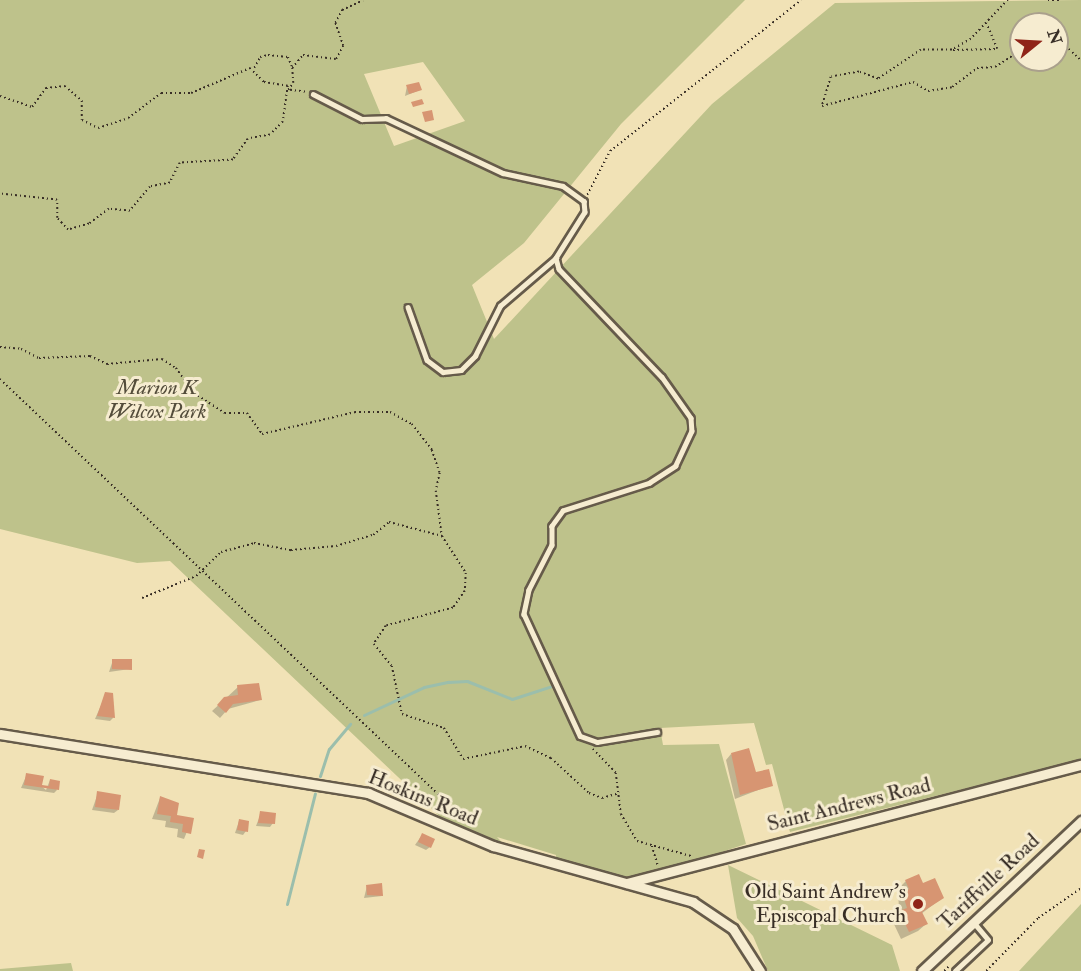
<!DOCTYPE html>
<html>
<head>
<meta charset="utf-8">
<style>
  body { margin:0 }
  #map { position:relative; width:1081px; height:971px; overflow:hidden; background:#f1e2b6; font-family:"IM FELL Double Pica",serif }
  div>[style] { position:absolute }
  [style*='--x'] { left:calc(var(--x)*1px); top:calc(var(--y)*1px); width:calc(var(--w)*1px); rotate:calc(var(--a)*1deg) }
  .green>* { inset:0; background:#bec28b }
  .shadow>* { inset:0; background:#0003 }
  .stream>* { height:3px; margin:-1.5px; padding:0 1.5px; transform-origin:1.5px; border-radius:1.5px; background:#9bbeac }
  .building>* { inset:0; background:#d79572 }
  .path>* { height:1.5px; margin-top:-0.75px; transform-origin:0; background:repeating-linear-gradient(90deg,#382e26 0 1.5px,transparent 0 4.5px) }
  .roads { filter:drop-shadow(2px 0 #665b4a) drop-shadow(-2px 0 #665b4a) drop-shadow(0 2px #665b4a) drop-shadow(0 -2px #665b4a) }
  .service>* { height:4.5px; margin:-2.25px; padding:0 2.25px; transform-origin:2.25px; border-radius:2.25px; background:#f6ecd0 }
  .minor>* { height:9px; margin:-4.5px; padding:0 4.5px; transform-origin:4.5px; border-radius:4.5px; background:#f6ecd0 }
  .dots>* { width:16px; height:16px; translate:-50% -50%; box-sizing:border-box; border:3px solid #f6ecd0; border-radius:50% }
  span { translate:-50% -50%; white-space:nowrap; text-align:center; line-height:1.15; -webkit-text-stroke:6px #f6ecd0; paint-order:stroke }
  .park-label { font-size:21px; color:#534c3a; font-style:italic }
  .street-label { font-size:21px; color:#382e26 }
  .poi-label { font-size:21px; color:#382e26 }
  .right { translate:-100% -50%; text-align:right }
  .north { position:absolute; left:1009px; top:12px; width:60px; height:60px; box-sizing:border-box; background:#f6ecd0; border:2px solid #aaa08c; border-radius:50%; rotate:72deg; font-size:16px; font-weight:700; line-height:24px; text-align:center; color:#382e26 }
  .north::after { content:''; display:block; margin:auto; width:21px; height:27px; background:#8f2418; clip-path:polygon(50% 0,100% 100%,50% 72%,0 100%) }
</style>
</head>
<body>
<div id="map">
  <div class="green">
    <div style="clip-path:polygon(evenodd,0 0,745px 0,621px 124px,524px 243px,472px 285px,494px 339px,712px 104px,835px 3px,1081px 0,1081px 760px,790px 832px,772px 764px,766px 765px,754px 723px,660px 728px,663px 745px,719px 744px,746px 844px,627px 883px,556px 863px,556px 855px,497px 837px,509px 850px,454px 830px,170px 561px,137px 563px,0 529px,0 0,1021px 24px,1057px 24px,1057px 60px,1021px 60px,1021px 24px,0 0,423px 62px,465px 121px,394px 146px,364px 74px,423px 62px)"></div>
    <div style="clip-path:polygon(728px 865px,892px 945px,900px 971px,768px 971px,753px 936px,737px 918px)"></div>
    <div style="clip-path:polygon(1081px 904px,1081px 971px,1019px 971px)"></div>
    <div style="clip-path:polygon(71px 963px,73px 971px,0 971px,0 969px)"></div>
  </div>
  <div class="shadow">
    <div style="clip-path:polygon(407px 86px,420px 90px,405px 96px)"></div>
    <div style="clip-path:polygon(113px 660px,130px 669px,109px 672px)"></div>
    <div style="clip-path:polygon(238px 687px,260px 700px,228px 709px,220px 718px,212px 711px)"></div>
    <div style="clip-path:polygon(106px 694px,113px 718px,110px 721px,95px 719px)"></div>
    <div style="clip-path:polygon(731px 754px,755px 774px,771px 785px,735px 799px,726px 760px)"></div>
    <div style="clip-path:polygon(27px 774px,46px 790px,50px 780px,57px 790px,54px 793px,21px 788px)"></div>
    <div style="clip-path:polygon(98px 793px,118px 810px,114px 813px,92px 810px)"></div>
    <div style="clip-path:polygon(160px 798px,176px 816px,192px 819px,184px 839px,177px 837px,178px 829px,165px 827px,166px 821px,152px 819px)"></div>
    <div style="clip-path:polygon(261px 813px,273px 823px,270px 827px,256px 826px)"></div>
    <div style="clip-path:polygon(239px 821px,246px 831px,243px 835px,235px 833px)"></div>
    <div style="clip-path:polygon(422px 835px,430px 847px,426px 850px,415px 845px)"></div>
    <div style="clip-path:polygon(906px 881px,942px 898px,921px 914px,926px 924px,918px 931px,901px 939px,892px 920px,899px 910px,898px 889px)"></div>
    <div style="clip-path:polygon(367px 886px,382px 896px,364px 898px)"></div>
  </div>
  <div class="stream">
    <div style="--x:364;--y:715;--w:66;--a:-25"></div>
    <div style="--x:424;--y:687;--w:25;--a:-12"></div>
    <div style="--x:448;--y:682;--w:19;--a:-3"></div>
    <div style="--x:467;--y:681;--w:48;--a:21.8"></div>
    <div style="--x:512;--y:699;--w:40;--a:-18"></div>
    <div style="--x:320;--y:776;--w:28;--a:-72"></div>
    <div style="--x:329;--y:749;--w:33;--a:-50"></div>
    <div style="--x:287;--y:904;--w:114;--a:-75.8"></div>
  </div>
  <div class="building">
    <div style="clip-path:polygon(419px 82px,422px 90px,409px 94px,406px 85px)"></div>
    <div style="clip-path:polygon(422px 99px,424px 104px,413px 107px,411px 102px)"></div>
    <div style="clip-path:polygon(432px 110px,434px 120px,425px 122px,422px 112px)"></div>
    <div style="clip-path:polygon(112px 659px,132px 659px,132px 670px,112px 669px)"></div>
    <div style="clip-path:polygon(259px 683px,262px 700px,233px 704px,226px 713px,217px 705px,224px 697px,238px 695px,237px 685px)"></div>
    <div style="clip-path:polygon(105px 692px,113px 693px,115px 718px,97px 716px)"></div>
    <div style="clip-path:polygon(749px 748px,756px 772px,769px 769px,773px 786px,740px 795px,731px 753px)"></div>
    <div style="clip-path:polygon(26px 773px,44px 776px,42px 785px,49px 786px,50px 779px,60px 781px,59px 790px,24px 785px)"></div>
    <div style="clip-path:polygon(97px 791px,121px 795px,119px 810px,95px 807px)"></div>
    <div style="clip-path:polygon(160px 796px,179px 803px,177px 815px,194px 818px,191px 834px,182px 832px,183px 824px,170px 822px,171px 816px,157px 814px)"></div>
    <div style="clip-path:polygon(260px 811px,276px 813px,275px 824px,258px 823px)"></div>
    <div style="clip-path:polygon(239px 819px,249px 821px,248px 832px,237px 830px)"></div>
    <div style="clip-path:polygon(422px 833px,435px 839px,431px 848px,418px 842px)"></div>
    <div style="clip-path:polygon(199px 849px,205px 850px,203px 859px,197px 857px)"></div>
    <div style="clip-path:polygon(919px 874px,923px 883px,935px 878px,944px 898px,922px 912px,928px 924px,909px 932px,899px 911px,907px 908px,902px 892px,909px 889px,905px 880px)"></div>
    <div style="clip-path:polygon(382px 883px,383px 896px,367px 895px,366px 885px)"></div>
  </div>
  <div class="path">
    <div style="--x:1008;--y:0;--w:54;--a:133.5"></div>
    <div style="--x:971;--y:39;--w:22;--a:150"></div>
    <div style="--x:952;--y:50;--w:31;--a:180"></div>
    <div style="--x:921;--y:50;--w:52;--a:146"></div>
    <div style="--x:878;--y:79;--w:20;--a:-160"></div>
    <div style="--x:859;--y:72;--w:28;--a:170"></div>
    <div style="--x:831;--y:77;--w:30;--a:107"></div>
    <div style="--x:822;--y:106;--w:94;--a:-14.8"></div>
    <div style="--x:913;--y:82;--w:17;--a:31"></div>
    <div style="--x:928;--y:91;--w:24;--a:-9"></div>
    <div style="--x:952;--y:87;--w:31;--a:-37"></div>
    <div style="--x:977;--y:68;--w:18;--a:-3"></div>
    <div style="--x:995;--y:67;--w:31;--a:-33"></div>
    <div style="--x:1048;--y:0;--w:12;--a:0"></div>
    <div style="--x:953;--y:50;--w:44;--a:-1.3"></div>
    <div style="--x:997;--y:49;--w:28;--a:-113"></div>
    <div style="--x:1057;--y:54;--w:13;--a:-23"></div>
    <div style="--x:1069;--y:49;--w:16;--a:43"></div>
    <div style="--x:254;--y:68;--w:13;--a:-61"></div>
    <div style="--x:260;--y:57;--w:8;--a:-14"></div>
    <div style="--x:268;--y:55;--w:20;--a:6"></div>
    <div style="--x:288;--y:57;--w:10;--a:66"></div>
    <div style="--x:305;--y:92;--w:17;--a:-173"></div>
    <div style="--x:288;--y:90;--w:9;--a:-54"></div>
    <div style="--x:293;--y:83;--w:15;--a:-94"></div>
    <div style="--x:292;--y:68;--w:17;--a:-50"></div>
    <div style="--x:303;--y:55;--w:33;--a:7"></div>
    <div style="--x:336;--y:59;--w:15;--a:-62"></div>
    <div style="--x:343;--y:46;--w:24;--a:-109"></div>
    <div style="--x:335;--y:23;--w:15;--a:-62"></div>
    <div style="--x:342;--y:10;--w:23;--a:-25"></div>
    <div style="--x:0;--y:96;--w:34;--a:19"></div>
    <div style="--x:32;--y:107;--w:24;--a:-54"></div>
    <div style="--x:46;--y:88;--w:19;--a:-6"></div>
    <div style="--x:65;--y:86;--w:23;--a:41"></div>
    <div style="--x:82;--y:101;--w:19;--a:90"></div>
    <div style="--x:82;--y:120;--w:18;--a:27"></div>
    <div style="--x:98;--y:128;--w:32;--a:-18"></div>
    <div style="--x:128;--y:118;--w:41;--a:-37.1"></div>
    <div style="--x:161;--y:93;--w:30;--a:0"></div>
    <div style="--x:191;--y:93;--w:64;--a:-23"></div>
    <div style="--x:250;--y:68;--w:20;--a:45"></div>
    <div style="--x:264;--y:82;--w:24;--a:9"></div>
    <div style="--x:288;--y:86;--w:36;--a:98"></div>
    <div style="--x:283;--y:122;--w:18;--a:135"></div>
    <div style="--x:270;--y:135;--w:22;--a:170"></div>
    <div style="--x:248;--y:139;--w:26;--a:126"></div>
    <div style="--x:233;--y:160;--w:53;--a:176.8"></div>
    <div style="--x:180;--y:163;--w:22;--a:117"></div>
    <div style="--x:170;--y:183;--w:20;--a:169"></div>
    <div style="--x:150;--y:187;--w:31;--a:130"></div>
    <div style="--x:130;--y:211;--w:21;--a:-175"></div>
    <div style="--x:109;--y:209;--w:25;--a:143"></div>
    <div style="--x:89;--y:224;--w:22;--a:164"></div>
    <div style="--x:68;--y:230;--w:16;--a:-133"></div>
    <div style="--x:57;--y:218;--w:18;--a:-90"></div>
    <div style="--x:57;--y:200;--w:57;--a:-174"></div>
    <div style="--x:587;--y:195;--w:50;--a:-62.4"></div>
    <div style="--x:610;--y:151;--w:243;--a:-38.3"></div>
    <div style="--x:0;--y:347;--w:21;--a:5"></div>
    <div style="--x:21;--y:349;--w:20;--a:27"></div>
    <div style="--x:39;--y:358;--w:51;--a:-2.2"></div>
    <div style="--x:90;--y:356;--w:19;--a:25"></div>
    <div style="--x:107;--y:364;--w:55;--a:-5.2"></div>
    <div style="--x:162;--y:359;--w:17;--a:33"></div>
    <div style="--x:176;--y:368;--w:31;--a:54"></div>
    <div style="--x:194;--y:393;--w:37;--a:33"></div>
    <div style="--x:225;--y:413;--w:22;--a:0"></div>
    <div style="--x:247;--y:413;--w:26;--a:54"></div>
    <div style="--x:262;--y:434;--w:96;--a:-13.3"></div>
    <div style="--x:355;--y:412;--w:35;--a:0"></div>
    <div style="--x:390;--y:412;--w:25;--a:29"></div>
    <div style="--x:412;--y:424;--w:33;--a:52"></div>
    <div style="--x:432;--y:450;--w:24;--a:71"></div>
    <div style="--x:440;--y:473;--w:18;--a:103"></div>
    <div style="--x:436;--y:491;--w:45;--a:82.4"></div>
    <div style="--x:442;--y:536;--w:44;--a:57"></div>
    <div style="--x:466;--y:573;--w:18;--a:93"></div>
    <div style="--x:465;--y:591;--w:21;--a:125"></div>
    <div style="--x:453;--y:608;--w:69;--a:165"></div>
    <div style="--x:386;--y:626;--w:22;--a:124"></div>
    <div style="--x:374;--y:644;--w:28;--a:51"></div>
    <div style="--x:392;--y:666;--w:49;--a:78.2"></div>
    <div style="--x:402;--y:714;--w:44;--a:18.4"></div>
    <div style="--x:444;--y:728;--w:36;--a:58"></div>
    <div style="--x:463;--y:759;--w:63;--a:-11.8"></div>
    <div style="--x:525;--y:746;--w:29;--a:25"></div>
    <div style="--x:551;--y:758;--w:52;--a:42.6"></div>
    <div style="--x:589;--y:793;--w:14;--a:21"></div>
    <div style="--x:602;--y:798;--w:18;--a:-16"></div>
    <div style="--x:0;--y:379;--w:651;--a:43.45"></div>
    <div style="--x:142;--y:598;--w:58;--a:-22.2"></div>
    <div style="--x:196;--y:576;--w:35;--a:-44"></div>
    <div style="--x:221;--y:552;--w:34;--a:-15"></div>
    <div style="--x:254;--y:543;--w:38;--a:11"></div>
    <div style="--x:291;--y:550;--w:45;--a:-5.1"></div>
    <div style="--x:336;--y:546;--w:39;--a:-17"></div>
    <div style="--x:373;--y:535;--w:21;--a:-39"></div>
    <div style="--x:389;--y:522;--w:55;--a:14.8"></div>
    <div style="--x:593;--y:749;--w:33;--a:46"></div>
    <div style="--x:616;--y:773;--w:41;--a:83"></div>
    <div style="--x:621;--y:814;--w:31;--a:59"></div>
    <div style="--x:637;--y:841;--w:56;--a:15.5"></div>
    <div style="--x:652;--y:846;--w:21;--a:73"></div>
    <div style="--x:944;--y:971;--w:6;--a:-45"></div>
    <div style="--x:986;--y:971;--w:74;--a:-45.5"></div>
    <div style="--x:1038;--y:918;--w:52;--a:-34.9"></div>
  </div>
  <div class="roads">
    <div class="service">
      <div style="--x:313;--y:94;--w:55;--a:27"></div>
      <div style="--x:362;--y:119;--w:24;--a:-2"></div>
      <div style="--x:386;--y:118;--w:129;--a:25.2"></div>
      <div style="--x:503;--y:173;--w:61;--a:12.2"></div>
      <div style="--x:563;--y:186;--w:26;--a:36"></div>
      <div style="--x:584;--y:201;--w:11;--a:85"></div>
      <div style="--x:585;--y:212;--w:54;--a:122.2"></div>
      <div style="--x:556;--y:258;--w:11;--a:75"></div>
      <div style="--x:559;--y:269;--w:149;--a:46.4"></div>
      <div style="--x:662;--y:377;--w:50;--a:54.7"></div>
      <div style="--x:691;--y:418;--w:13;--a:86"></div>
      <div style="--x:692;--y:431;--w:38;--a:115"></div>
      <div style="--x:676;--y:466;--w:31;--a:147"></div>
      <div style="--x:650;--y:483;--w:91;--a:162.2"></div>
      <div style="--x:563;--y:511;--w:19;--a:126"></div>
      <div style="--x:552;--y:526;--w:19;--a:90"></div>
      <div style="--x:552;--y:545;--w:51;--a:117.1"></div>
      <div style="--x:529;--y:590;--w:25;--a:102"></div>
      <div style="--x:524;--y:614;--w:134;--a:65.3"></div>
      <div style="--x:580;--y:736;--w:18;--a:19"></div>
      <div style="--x:597;--y:742;--w:61;--a:-9.5"></div>
      <div style="--x:408;--y:307;--w:56;--a:70.3"></div>
      <div style="--x:427;--y:360;--w:20;--a:37"></div>
      <div style="--x:443;--y:372;--w:18;--a:-6"></div>
      <div style="--x:461;--y:370;--w:20;--a:-45"></div>
      <div style="--x:475;--y:356;--w:56;--a:-63.4"></div>
      <div style="--x:500;--y:306;--w:74;--a:-40.6"></div>
      <div style="--x:955;--y:971;--w:45;--a:-43.2"></div>
      <div style="--x:988;--y:940;--w:23;--a:-130"></div>
    </div>
    <div class="minor">
      <div style="--x:0;--y:734;--w:373;--a:9.1"></div>
      <div style="--x:368;--y:793;--w:136;--a:23"></div>
      <div style="--x:493;--y:846;--w:208;--a:15.6"></div>
      <div style="--x:693;--y:902;--w:48;--a:34"></div>
      <div style="--x:733;--y:929;--w:50;--a:57.3"></div>
      <div style="--x:627;--y:883;--w:469;--a:-14.6"></div>
      <div style="--x:922;--y:971;--w:219;--a:-43.3"></div>
    </div>
  </div>
  <div class="dots">
    <div style="left:918px;top:904px;background:#8f2418"></div>
  </div>
  <div class="park-label">
    <span style="left:157px;top:400px">Marion K<br>Wilcox Park</span>
  </div>
  <div class="street-label">
    <span style="left:423px;top:798px;rotate:22deg">Hoskins Road</span>
    <span style="left:849px;top:805px;rotate:-14deg">Saint Andrews Road</span>
    <span style="left:989px;top:882px;rotate:-43deg">Tariffville Road</span>
  </div>
  <div class="poi-label">
    <span class="right" style="left:906px;top:904px">Old Saint Andrew's<br>Episcopal Church</span>
  </div>
  <div class="north">N</div>
</div>
</body>
</html>
